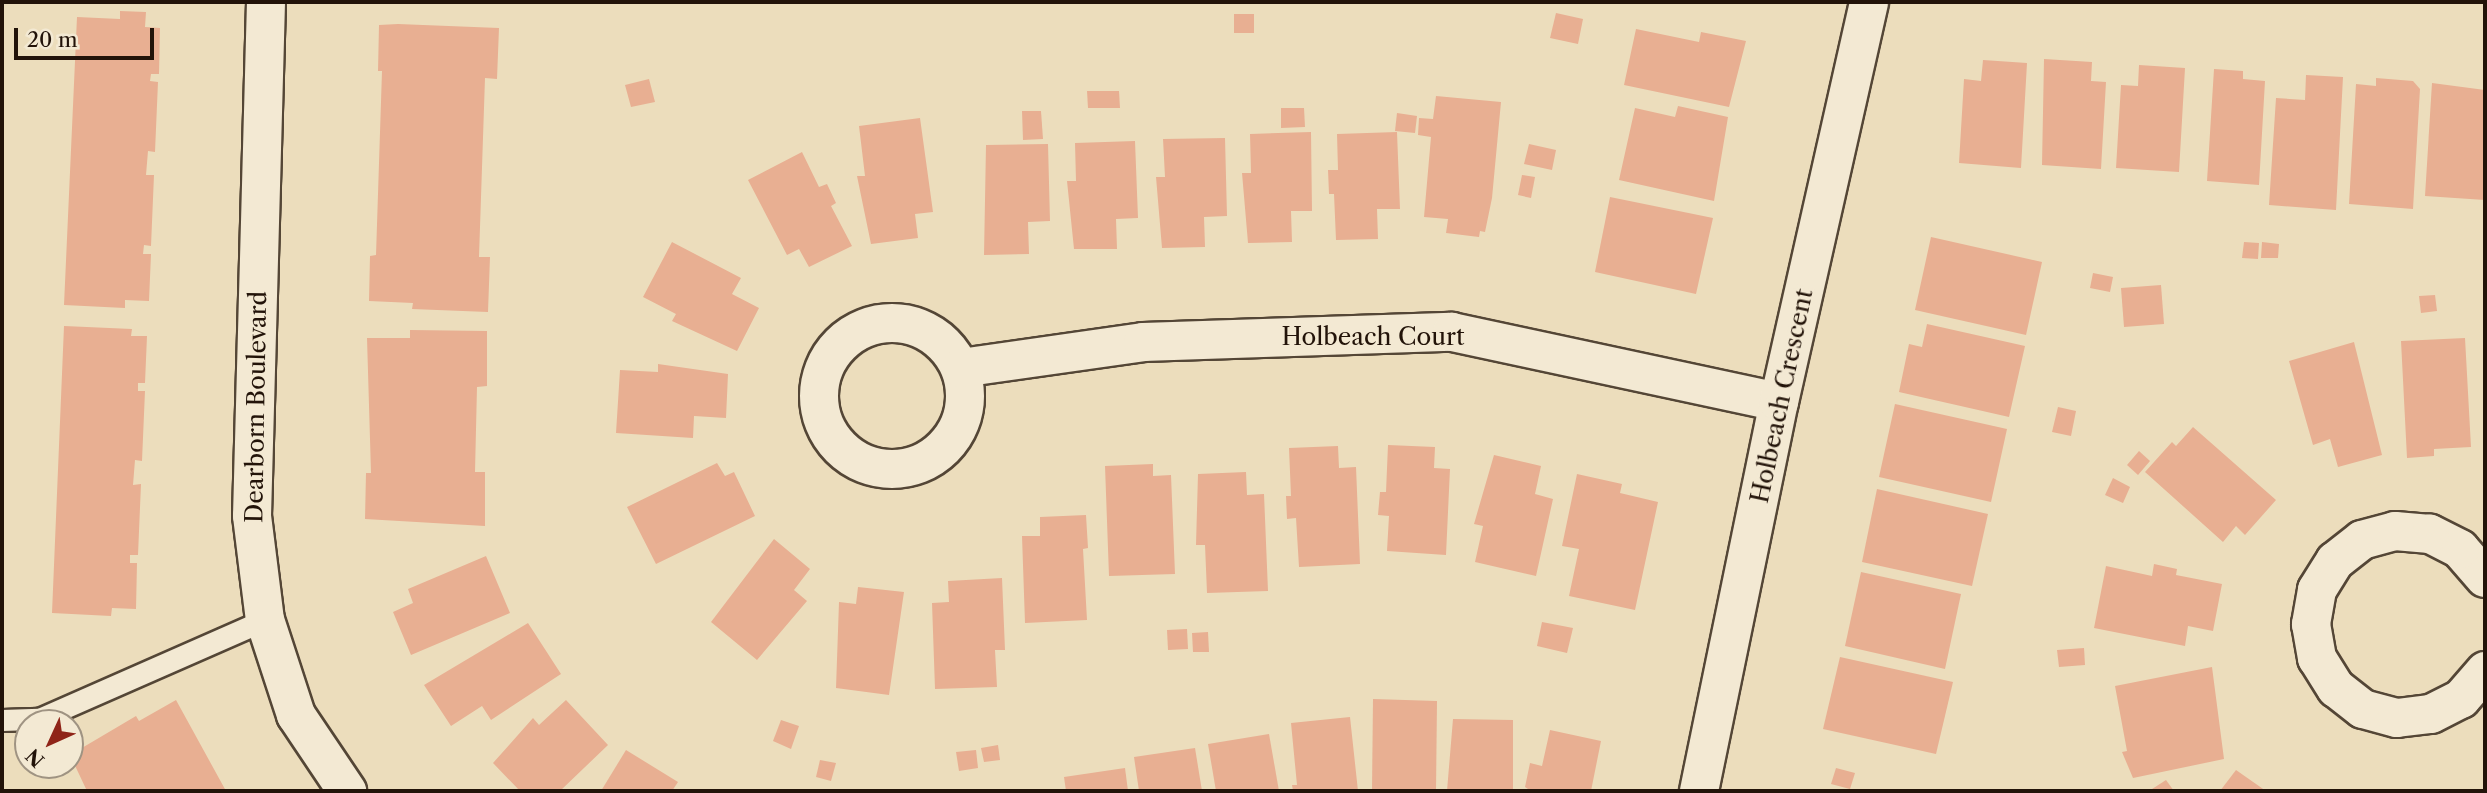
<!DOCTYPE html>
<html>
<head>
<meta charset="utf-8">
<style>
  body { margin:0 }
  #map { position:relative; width:2487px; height:793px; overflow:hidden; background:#ecddbc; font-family:"Libre Caslon Text",serif }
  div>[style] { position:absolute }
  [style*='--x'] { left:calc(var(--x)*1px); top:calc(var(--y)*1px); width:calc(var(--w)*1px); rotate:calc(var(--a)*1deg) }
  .building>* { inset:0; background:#e8af92 }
  .roads { filter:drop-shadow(2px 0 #544636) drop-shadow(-2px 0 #544636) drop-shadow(0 2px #544636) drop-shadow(0 -2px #544636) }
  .lane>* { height:21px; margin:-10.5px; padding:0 10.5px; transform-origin:10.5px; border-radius:10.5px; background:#f3e9d3 }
  .street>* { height:38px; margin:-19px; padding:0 19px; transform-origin:19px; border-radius:19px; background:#f3e9d3 }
  .street>.ring { margin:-19px; padding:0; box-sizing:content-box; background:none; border:38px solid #f3e9d3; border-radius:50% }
  span { translate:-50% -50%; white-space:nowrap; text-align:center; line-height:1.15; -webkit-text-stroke:5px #f3e9d3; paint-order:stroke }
  .street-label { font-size:24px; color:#221309 }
  .frame { position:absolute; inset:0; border:4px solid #221309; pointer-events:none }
  .north { position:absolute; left:14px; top:709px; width:70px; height:70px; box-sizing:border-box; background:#f3e9d3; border:2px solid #9f9382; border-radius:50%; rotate:225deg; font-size:19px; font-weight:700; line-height:28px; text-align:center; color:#221309 }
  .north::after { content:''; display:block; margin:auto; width:24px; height:32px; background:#8f2418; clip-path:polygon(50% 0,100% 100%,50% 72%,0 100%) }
  .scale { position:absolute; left:14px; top:28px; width:140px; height:32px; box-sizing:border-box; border:4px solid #221309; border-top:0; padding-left:9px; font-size:21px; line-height:24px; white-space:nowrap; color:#221309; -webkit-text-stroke:5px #f3e9d3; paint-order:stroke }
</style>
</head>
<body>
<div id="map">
  <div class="building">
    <div style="clip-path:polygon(120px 11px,146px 12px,145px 27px,160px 28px,159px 74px,151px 74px,150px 81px,158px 82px,155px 152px,148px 151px,146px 175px,154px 175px,151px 246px,144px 245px,143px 254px,151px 254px,149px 301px,125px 300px,125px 308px,64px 305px,77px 17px,120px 19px)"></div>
    <div style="clip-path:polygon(1556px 13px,1583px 19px,1578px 44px,1550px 38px)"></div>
    <div style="clip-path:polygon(1234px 14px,1254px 14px,1254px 33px,1234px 33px)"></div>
    <div style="clip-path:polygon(398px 24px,499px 28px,497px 79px,485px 78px,479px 257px,490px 257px,488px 312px,412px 309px,413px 303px,369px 301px,370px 256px,376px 255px,382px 71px,378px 71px,379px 25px)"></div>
    <div style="clip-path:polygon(1636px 29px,1699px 42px,1701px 32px,1746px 41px,1729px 107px,1624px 85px)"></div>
    <div style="clip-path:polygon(2044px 59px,2092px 62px,2091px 81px,2106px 82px,2101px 169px,2042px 165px)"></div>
    <div style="clip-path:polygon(1983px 60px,2027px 63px,2021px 168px,1959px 163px,1964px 79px,1981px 81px)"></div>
    <div style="clip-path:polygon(2139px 65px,2185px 68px,2179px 172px,2116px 168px,2121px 85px,2138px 86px)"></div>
    <div style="clip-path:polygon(2214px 69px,2243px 71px,2243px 79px,2265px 81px,2259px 185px,2207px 181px)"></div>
    <div style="clip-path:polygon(2306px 75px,2343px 77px,2336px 210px,2269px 205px,2276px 98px,2305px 100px)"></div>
    <div style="clip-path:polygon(2376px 78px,2413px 81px,2420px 89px,2413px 209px,2349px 204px,2356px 84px,2376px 86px)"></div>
    <div style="clip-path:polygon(649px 79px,655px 102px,631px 107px,625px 85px)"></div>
    <div style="clip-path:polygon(2432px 83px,2485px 90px,2485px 200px,2425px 196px)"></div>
    <div style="clip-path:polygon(1087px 91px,1119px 91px,1120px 108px,1088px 108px)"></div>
    <div style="clip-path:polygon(1436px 96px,1501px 102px,1492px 198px,1485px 232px,1480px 231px,1479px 237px,1446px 233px,1448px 219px,1424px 217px,1431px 137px,1418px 135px,1419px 118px,1433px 119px)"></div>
    <div style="clip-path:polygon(1678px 106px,1728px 117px,1714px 201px,1619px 180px,1635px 108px,1675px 117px)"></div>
    <div style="clip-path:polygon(1281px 108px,1304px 108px,1305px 127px,1281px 128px)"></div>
    <div style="clip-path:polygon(1022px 111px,1041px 111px,1043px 139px,1023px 140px)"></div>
    <div style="clip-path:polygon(1397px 113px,1417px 116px,1415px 133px,1395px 131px)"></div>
    <div style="clip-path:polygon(920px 118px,933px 212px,915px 214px,918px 238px,871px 244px,857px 176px,865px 176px,859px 126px)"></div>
    <div style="clip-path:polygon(1311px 132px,1312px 211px,1291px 211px,1292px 242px,1248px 243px,1242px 173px,1251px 173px,1250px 134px)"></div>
    <div style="clip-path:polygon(1397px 132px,1400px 209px,1377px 209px,1378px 239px,1336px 240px,1334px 194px,1329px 194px,1328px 170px,1338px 170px,1337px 134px)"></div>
    <div style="clip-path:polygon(1225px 138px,1227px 216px,1204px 217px,1205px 247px,1162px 248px,1156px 177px,1165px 177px,1163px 139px)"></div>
    <div style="clip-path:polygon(1135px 141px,1138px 218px,1116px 219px,1117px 249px,1074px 249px,1067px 181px,1076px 181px,1075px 143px)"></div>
    <div style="clip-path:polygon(1048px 144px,1050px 221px,1028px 222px,1029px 254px,984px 255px,986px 145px)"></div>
    <div style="clip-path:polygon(1529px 144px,1556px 150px,1552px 170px,1524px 164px)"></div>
    <div style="clip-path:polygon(802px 152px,819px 187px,827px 184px,836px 203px,831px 206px,852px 246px,809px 267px,799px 249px,787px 255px,748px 180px)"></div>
    <div style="clip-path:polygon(1522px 175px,1535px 177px,1531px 198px,1518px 195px)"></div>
    <div style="clip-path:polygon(1610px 197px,1713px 218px,1696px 294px,1595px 272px)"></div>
    <div style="clip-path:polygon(1931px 237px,2042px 262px,2026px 335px,1915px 310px)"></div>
    <div style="clip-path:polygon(672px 242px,741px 278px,732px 294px,759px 308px,737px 351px,672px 321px,676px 314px,643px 297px)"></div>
    <div style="clip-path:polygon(2244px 242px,2259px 243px,2258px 259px,2242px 258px)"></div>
    <div style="clip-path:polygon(2262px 242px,2279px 244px,2278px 258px,2261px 258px)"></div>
    <div style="clip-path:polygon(2093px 273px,2113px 277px,2110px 292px,2090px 288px)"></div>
    <div style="clip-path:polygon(2161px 285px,2164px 324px,2124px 327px,2121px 288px)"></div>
    <div style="clip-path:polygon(2435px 295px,2437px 311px,2421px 313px,2419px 296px)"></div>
    <div style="clip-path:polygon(1927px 324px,2025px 346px,2009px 417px,1899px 392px,1909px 344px,1922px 347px)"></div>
    <div style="clip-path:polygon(64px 326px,132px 329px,131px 336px,147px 336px,145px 383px,138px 383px,138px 391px,145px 391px,142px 461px,135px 460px,133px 485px,141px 484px,138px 555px,130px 555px,130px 563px,137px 563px,136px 609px,112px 608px,111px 616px,52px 613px)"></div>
    <div style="clip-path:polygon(410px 330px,487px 331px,487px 386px,477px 387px,475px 472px,485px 472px,485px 526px,365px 519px,366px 473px,371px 473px,367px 338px,410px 338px)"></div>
    <div style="clip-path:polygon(2465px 338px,2471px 447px,2434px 449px,2434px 456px,2407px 458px,2401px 341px)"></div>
    <div style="clip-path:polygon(2354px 342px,2382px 455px,2338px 467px,2330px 439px,2313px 445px,2289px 361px)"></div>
    <div style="clip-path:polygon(658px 364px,728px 374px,726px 418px,694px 416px,693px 438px,616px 433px,620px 370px,658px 372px)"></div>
    <div style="clip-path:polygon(1895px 404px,2007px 429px,1991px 502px,1879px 477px)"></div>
    <div style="clip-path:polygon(2058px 407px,2076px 411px,2071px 436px,2052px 432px)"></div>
    <div style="clip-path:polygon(2193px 427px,2276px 500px,2245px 535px,2236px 526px,2223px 542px,2145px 472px,2172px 442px,2176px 446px)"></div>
    <div style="clip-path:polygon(1388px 445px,1435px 447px,1434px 468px,1450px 469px,1446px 555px,1387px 551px,1389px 516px,1378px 515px,1380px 492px,1386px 492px)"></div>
    <div style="clip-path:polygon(1338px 446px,1339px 468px,1356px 467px,1360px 564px,1299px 567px,1296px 518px,1287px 519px,1286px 496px,1291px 496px,1289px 448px)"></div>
    <div style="clip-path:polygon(2139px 451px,2150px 461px,2138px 475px,2127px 465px)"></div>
    <div style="clip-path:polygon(1494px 455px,1541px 466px,1535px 494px,1553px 499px,1536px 576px,1475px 562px,1483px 526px,1474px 524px)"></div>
    <div style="clip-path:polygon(717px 463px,725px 476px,734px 472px,755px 516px,656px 564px,627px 507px)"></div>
    <div style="clip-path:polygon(1153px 464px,1153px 476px,1171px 475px,1175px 574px,1109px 576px,1105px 466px)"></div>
    <div style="clip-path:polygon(1246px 472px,1247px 495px,1264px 494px,1268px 591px,1207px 593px,1205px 545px,1196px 545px,1198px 474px)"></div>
    <div style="clip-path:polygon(1577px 474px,1622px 484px,1620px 493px,1658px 502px,1635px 610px,1569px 596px,1579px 549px,1562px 546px)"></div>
    <div style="clip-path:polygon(2113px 478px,2130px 487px,2123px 503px,2105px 495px)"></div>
    <div style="clip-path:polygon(1877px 489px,1988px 514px,1972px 586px,1862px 562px)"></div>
    <div style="clip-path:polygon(1086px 515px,1088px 548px,1083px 549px,1087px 620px,1025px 623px,1022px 536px,1040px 536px,1040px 517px)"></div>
    <div style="clip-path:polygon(774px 539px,810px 569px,794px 590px,807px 601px,757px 660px,711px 622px)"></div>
    <div style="clip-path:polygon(486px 556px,510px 613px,411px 655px,393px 612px,413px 603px,408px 589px)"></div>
    <div style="clip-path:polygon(2154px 564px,2177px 569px,2176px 575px,2222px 584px,2213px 631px,2188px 626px,2185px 646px,2094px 628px,2106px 566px,2152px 576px)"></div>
    <div style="clip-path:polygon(1861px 572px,1961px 594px,1945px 669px,1845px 646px)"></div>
    <div style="clip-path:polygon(1002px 578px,1005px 650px,995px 650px,997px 687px,935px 689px,932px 603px,949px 602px,948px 581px)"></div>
    <div style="clip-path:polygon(858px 587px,904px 592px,889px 695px,836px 688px,839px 602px,856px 604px)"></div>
    <div style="clip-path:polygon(1542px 622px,1573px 628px,1567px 653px,1537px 646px)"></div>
    <div style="clip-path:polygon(528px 623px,561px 674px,491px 720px,482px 706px,451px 726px,424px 685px)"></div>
    <div style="clip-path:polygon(1187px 629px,1188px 649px,1168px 650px,1167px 630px)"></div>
    <div style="clip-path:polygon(1208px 632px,1209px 652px,1193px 652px,1192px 633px)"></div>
    <div style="clip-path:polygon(2084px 648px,2085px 665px,2059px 667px,2057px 650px)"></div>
    <div style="clip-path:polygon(1840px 657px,1953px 682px,1936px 754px,1823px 729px)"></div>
    <div style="clip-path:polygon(2212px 667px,2224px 759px,2133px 778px,2122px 752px,2127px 751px,2115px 686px)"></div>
    <div style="clip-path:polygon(1373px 699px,1437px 701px,1436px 791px,1372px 791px)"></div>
    <div style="clip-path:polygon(176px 700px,226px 791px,87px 791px,70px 755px,136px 716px,139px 721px)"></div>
    <div style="clip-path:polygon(566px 700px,608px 745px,560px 791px,520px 791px,493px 763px,533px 718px,539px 725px)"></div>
    <div style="clip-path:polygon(1350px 717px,1358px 791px,1293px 791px,1292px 785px,1297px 785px,1291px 723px)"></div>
    <div style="clip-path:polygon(1453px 719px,1513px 720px,1513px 791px,1447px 791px)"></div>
    <div style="clip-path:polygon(781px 720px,799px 726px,791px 749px,773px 741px)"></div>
    <div style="clip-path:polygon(1550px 730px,1601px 741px,1591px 791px,1531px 791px,1525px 787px,1530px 763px,1542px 766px)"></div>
    <div style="clip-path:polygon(1269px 734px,1279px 791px,1216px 791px,1208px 744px)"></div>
    <div style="clip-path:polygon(998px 745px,1000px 760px,984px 762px,981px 748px)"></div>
    <div style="clip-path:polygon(1195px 748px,1202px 791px,1139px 791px,1134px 757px)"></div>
    <div style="clip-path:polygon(626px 750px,678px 782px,672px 791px,601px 791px)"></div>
    <div style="clip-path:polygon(976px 750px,978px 768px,959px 771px,956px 752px)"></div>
    <div style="clip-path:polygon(820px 760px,836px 763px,831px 781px,816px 777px)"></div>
    <div style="clip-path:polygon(1125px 768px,1128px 791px,1066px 791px,1064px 777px)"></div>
    <div style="clip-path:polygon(1836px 768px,1855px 773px,1850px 789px,1831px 784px)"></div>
    <div style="clip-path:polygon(2236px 770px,2266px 791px,2220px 791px)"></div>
    <div style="clip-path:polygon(2166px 780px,2174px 791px,2149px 791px)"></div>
  </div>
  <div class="roads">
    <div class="lane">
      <div style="--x:2;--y:720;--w:37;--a:-2"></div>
      <div style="--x:39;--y:719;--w:247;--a:-23.7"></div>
    </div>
    <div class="street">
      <div style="--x:266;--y:2;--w:514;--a:91.56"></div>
      <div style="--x:252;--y:516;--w:105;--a:82.9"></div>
      <div style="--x:265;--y:620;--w:100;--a:71.9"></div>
      <div style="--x:296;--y:715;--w:92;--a:56.1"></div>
      <div class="ring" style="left:819px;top:323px;width:108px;height:108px"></div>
      <div style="--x:961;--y:368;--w:184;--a:-8.1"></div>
      <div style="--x:1143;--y:342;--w:309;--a:-1.9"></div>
      <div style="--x:1452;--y:332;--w:334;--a:12.1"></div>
      <div style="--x:2485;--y:578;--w:38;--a:-131"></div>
      <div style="--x:2460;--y:549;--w:34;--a:-153"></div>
      <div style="--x:2430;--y:534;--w:35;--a:-175"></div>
      <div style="--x:2395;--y:531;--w:34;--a:165"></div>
      <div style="--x:2362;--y:540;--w:34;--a:142"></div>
      <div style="--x:2335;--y:561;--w:34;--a:122"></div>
      <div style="--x:2317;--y:590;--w:35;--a:100"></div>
      <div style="--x:2311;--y:624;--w:35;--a:80"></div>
      <div style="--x:2317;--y:658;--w:36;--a:58"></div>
      <div style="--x:2336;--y:688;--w:34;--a:38"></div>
      <div style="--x:2363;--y:709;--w:35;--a:15"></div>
      <div style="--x:2397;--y:718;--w:34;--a:-7"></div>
      <div style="--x:2431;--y:714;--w:34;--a:-27"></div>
      <div style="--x:2461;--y:699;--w:37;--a:-49"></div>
      <div style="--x:1699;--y:791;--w:397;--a:-78.4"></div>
      <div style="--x:1779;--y:402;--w:410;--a:-77.3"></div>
    </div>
  </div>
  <div class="street-label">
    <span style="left:1373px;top:337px">Holbeach Court</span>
    <span style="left:1782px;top:396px;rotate:-78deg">Holbeach Crescent</span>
    <span style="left:256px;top:407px;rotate:-89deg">Dearborn Boulevard</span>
  </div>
  <div class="frame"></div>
  <div class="north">N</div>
  <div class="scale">20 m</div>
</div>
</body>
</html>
